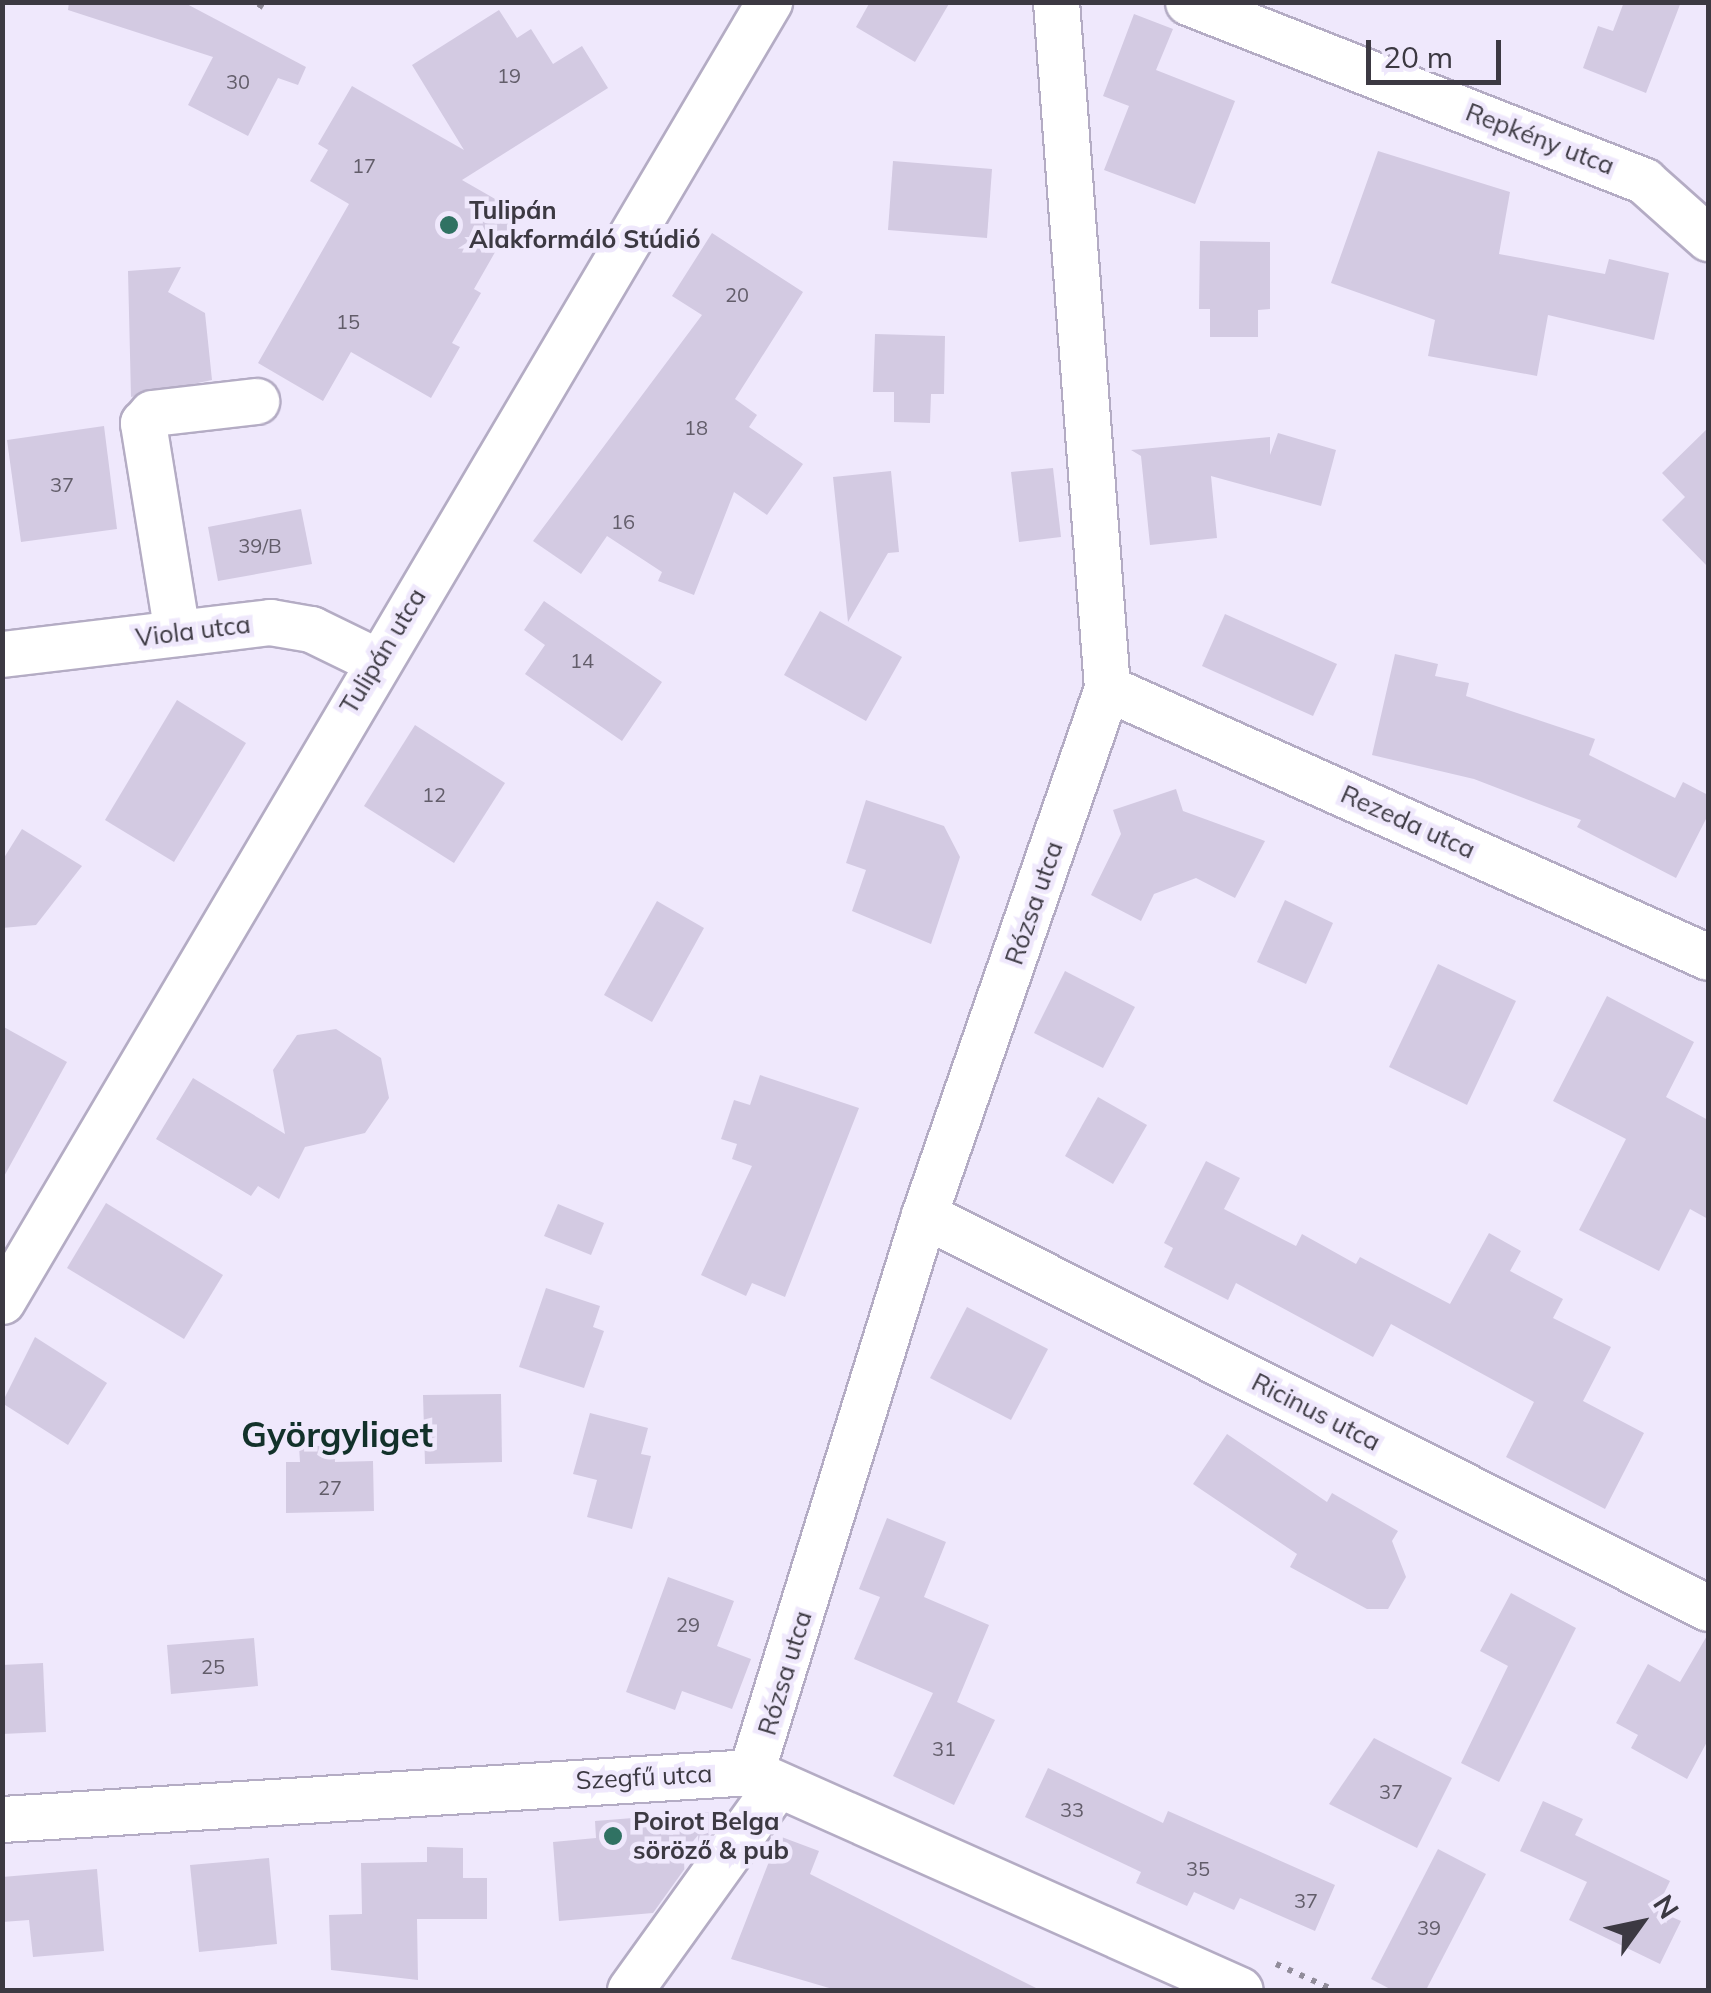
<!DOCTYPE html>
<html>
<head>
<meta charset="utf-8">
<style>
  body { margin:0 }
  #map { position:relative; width:1711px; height:1993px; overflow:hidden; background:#efe8fc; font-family:Mulish,sans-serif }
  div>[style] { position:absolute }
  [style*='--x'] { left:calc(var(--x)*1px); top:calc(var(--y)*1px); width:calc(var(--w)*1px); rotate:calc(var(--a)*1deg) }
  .building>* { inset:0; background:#d3cae2 }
  .path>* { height:6px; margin-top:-3px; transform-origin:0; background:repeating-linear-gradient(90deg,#918c9a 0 5px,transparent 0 13px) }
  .roads { filter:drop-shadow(2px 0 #b4acc4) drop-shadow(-2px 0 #b4acc4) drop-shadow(0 2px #b4acc4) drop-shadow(0 -2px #b4acc4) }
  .minor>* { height:45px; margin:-22.5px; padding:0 22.5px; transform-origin:22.5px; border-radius:22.5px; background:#fff }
  .dots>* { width:28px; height:28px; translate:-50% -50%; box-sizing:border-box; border:5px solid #efe8fc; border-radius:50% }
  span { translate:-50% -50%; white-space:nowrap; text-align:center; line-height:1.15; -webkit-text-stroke:9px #efe8fc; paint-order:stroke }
  .number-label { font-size:20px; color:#625d6a }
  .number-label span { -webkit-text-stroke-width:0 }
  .street-label { font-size:25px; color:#3c3942 }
  .poi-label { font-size:25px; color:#3c3942; font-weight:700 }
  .left { translate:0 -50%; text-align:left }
  .district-label { font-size:35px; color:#12312a; font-weight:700 }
  .frame { position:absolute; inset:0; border:5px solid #3c3942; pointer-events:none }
  .north { position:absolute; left:1591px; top:1873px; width:100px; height:100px; -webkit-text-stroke:8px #efe8fc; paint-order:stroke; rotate:57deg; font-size:28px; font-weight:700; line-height:40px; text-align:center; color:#3c3942 }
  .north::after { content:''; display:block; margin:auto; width:35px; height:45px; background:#3c3942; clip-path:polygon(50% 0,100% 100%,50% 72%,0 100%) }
  .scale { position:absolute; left:1366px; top:40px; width:135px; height:45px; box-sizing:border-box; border:5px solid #3c3942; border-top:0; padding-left:12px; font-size:30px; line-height:35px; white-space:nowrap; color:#3c3942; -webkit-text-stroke:8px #efe8fc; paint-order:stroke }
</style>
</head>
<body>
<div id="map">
  <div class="building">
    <div style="clip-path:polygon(69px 2px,183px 2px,306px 67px,298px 85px,278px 78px,248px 136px,188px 105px,213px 57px,68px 10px)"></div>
    <div style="clip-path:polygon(870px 2px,950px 2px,915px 62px,856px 27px)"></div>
    <div style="clip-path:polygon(1624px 2px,1681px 2px,1646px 93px,1583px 68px,1598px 26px,1613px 31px)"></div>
    <div style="clip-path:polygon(499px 10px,517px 38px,531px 29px,553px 64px,582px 46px,608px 88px,462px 180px,518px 212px,474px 289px,481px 293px,452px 343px,460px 347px,431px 398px,351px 352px,323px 401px,258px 363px,349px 204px,310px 181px,328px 150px,318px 144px,352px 86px,464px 150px,412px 65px)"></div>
    <div style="clip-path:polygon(1134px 14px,1173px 29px,1156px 70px,1235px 101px,1195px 204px,1104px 170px,1129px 106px,1103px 96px)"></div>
    <div style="clip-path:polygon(1378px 151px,1510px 192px,1499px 254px,1605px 274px,1609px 259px,1669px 273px,1654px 340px,1548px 315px,1537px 376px,1428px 356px,1435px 320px,1331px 283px)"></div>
    <div style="clip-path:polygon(893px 161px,992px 169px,987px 238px,888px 230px)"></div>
    <div style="clip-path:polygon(712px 233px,803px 292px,735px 399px,757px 415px,749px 427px,803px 464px,767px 515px,734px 492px,694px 595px,658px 581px,662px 572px,607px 536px,581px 574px,533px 541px,702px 315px,672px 296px)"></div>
    <div style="clip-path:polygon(1200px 241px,1270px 242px,1270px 309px,1258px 310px,1258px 337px,1210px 337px,1210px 309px,1199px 309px)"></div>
    <div style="clip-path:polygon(181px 267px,168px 292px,205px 313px,212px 380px,131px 397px,128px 271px)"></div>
    <div style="clip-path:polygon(875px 334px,945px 336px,944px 394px,931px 394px,930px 423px,894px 422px,894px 392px,873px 392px)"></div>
    <div style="clip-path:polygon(104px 426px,117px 529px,21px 542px,7px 440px)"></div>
    <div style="clip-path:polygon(1708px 428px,1708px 567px,1662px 520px,1685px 497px,1662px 473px)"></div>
    <div style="clip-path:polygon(1278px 433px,1336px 450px,1321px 506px,1211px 476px,1217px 538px,1150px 545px,1141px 456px,1131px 450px,1270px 437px,1270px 455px)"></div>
    <div style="clip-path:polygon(1053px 468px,1061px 537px,1019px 542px,1011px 472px)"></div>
    <div style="clip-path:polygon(891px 471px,899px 552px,888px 553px,848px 622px,833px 477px)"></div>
    <div style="clip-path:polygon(301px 509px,312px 564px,218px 581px,208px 527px)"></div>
    <div style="clip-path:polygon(544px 601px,662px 682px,622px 741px,525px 674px,545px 645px,524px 630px)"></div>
    <div style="clip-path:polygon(820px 611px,902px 657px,866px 721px,784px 675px)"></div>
    <div style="clip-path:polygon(1225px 614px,1337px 664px,1313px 716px,1202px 666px)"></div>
    <div style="clip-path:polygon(1395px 654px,1438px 664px,1435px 676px,1469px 683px,1466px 696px,1595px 739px,1589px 755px,1675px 798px,1683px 782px,1708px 795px,1708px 815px,1676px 878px,1577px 827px,1581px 820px,1474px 779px,1372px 755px)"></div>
    <div style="clip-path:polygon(177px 700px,246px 743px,174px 862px,105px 820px)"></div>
    <div style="clip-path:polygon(415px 725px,505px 783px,454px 863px,364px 806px)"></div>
    <div style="clip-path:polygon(1176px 789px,1183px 811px,1265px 841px,1235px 898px,1196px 878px,1154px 894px,1141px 921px,1091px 895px,1121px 834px,1113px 810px)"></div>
    <div style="clip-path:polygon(866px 800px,944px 826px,960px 857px,931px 944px,852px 911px,866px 870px,846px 863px)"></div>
    <div style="clip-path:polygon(22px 829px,82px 866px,36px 925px,2px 928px,2px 861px)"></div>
    <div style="clip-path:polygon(1285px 900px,1333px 923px,1306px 984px,1257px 962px)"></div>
    <div style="clip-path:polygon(657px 901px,704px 928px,652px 1022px,604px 995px)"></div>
    <div style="clip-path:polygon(1438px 964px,1516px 1001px,1467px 1105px,1389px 1067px)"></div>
    <div style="clip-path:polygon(1065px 971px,1135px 1007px,1103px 1068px,1034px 1033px)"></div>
    <div style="clip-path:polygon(1607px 996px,1694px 1042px,1666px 1097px,1708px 1120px,1708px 1219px,1690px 1209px,1659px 1271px,1579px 1230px,1626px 1139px,1553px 1101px)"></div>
    <div style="clip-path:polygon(2px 1026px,67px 1062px,2px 1180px)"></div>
    <div style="clip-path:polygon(336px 1029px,381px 1058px,389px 1098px,365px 1133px,305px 1147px,279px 1199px,258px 1186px,251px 1196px,156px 1139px,193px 1078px,285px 1134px,273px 1070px,297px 1035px)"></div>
    <div style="clip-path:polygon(760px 1075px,859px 1108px,785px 1297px,752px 1283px,746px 1296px,701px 1275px,752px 1166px,732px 1159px,737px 1144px,721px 1139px,734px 1100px,750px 1105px)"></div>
    <div style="clip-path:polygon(1098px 1097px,1147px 1125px,1113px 1184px,1065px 1156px)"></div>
    <div style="clip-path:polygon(1206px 1161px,1240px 1178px,1224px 1209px,1296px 1246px,1302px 1234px,1356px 1264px,1360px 1257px,1450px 1304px,1489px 1233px,1521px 1251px,1510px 1271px,1563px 1299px,1553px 1318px,1611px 1347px,1583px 1401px,1644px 1433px,1605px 1509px,1506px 1457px,1534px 1402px,1391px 1324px,1373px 1357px,1236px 1283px,1228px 1300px,1164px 1267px,1173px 1248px,1164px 1243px)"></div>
    <div style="clip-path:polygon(106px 1203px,223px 1275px,184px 1339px,67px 1268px)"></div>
    <div style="clip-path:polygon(558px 1204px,604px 1223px,591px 1255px,544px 1236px)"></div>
    <div style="clip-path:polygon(546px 1288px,600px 1306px,593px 1327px,604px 1331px,584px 1388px,519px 1367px)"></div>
    <div style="clip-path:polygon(967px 1307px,1048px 1349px,1011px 1420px,930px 1378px)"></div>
    <div style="clip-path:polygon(35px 1337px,107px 1383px,68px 1445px,2px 1403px)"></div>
    <div style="clip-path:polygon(501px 1394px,502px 1462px,425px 1464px,423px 1395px)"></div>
    <div style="clip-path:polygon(590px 1413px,648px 1428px,641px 1454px,651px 1456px,632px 1529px,587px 1517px,597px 1480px,573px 1474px)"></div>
    <div style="clip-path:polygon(1227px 1434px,1327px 1502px,1332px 1493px,1398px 1531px,1392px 1541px,1406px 1577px,1388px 1609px,1367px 1609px,1290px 1567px,1297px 1554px,1193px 1484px)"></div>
    <div style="clip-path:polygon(299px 1446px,334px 1446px,335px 1462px,373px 1461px,374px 1511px,286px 1513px,286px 1462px,300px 1462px)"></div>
    <div style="clip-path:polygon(887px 1518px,946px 1542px,924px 1597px,989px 1625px,957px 1702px,995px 1720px,954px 1805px,893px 1776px,933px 1693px,854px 1659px,880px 1597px,859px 1589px)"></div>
    <div style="clip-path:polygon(668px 1577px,734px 1601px,717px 1646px,751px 1659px,732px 1709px,682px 1691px,675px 1710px,626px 1692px)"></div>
    <div style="clip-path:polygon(1511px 1593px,1576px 1628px,1499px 1782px,1461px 1763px,1508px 1666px,1480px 1651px)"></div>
    <div style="clip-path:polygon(1708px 1634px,1708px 1740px,1687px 1779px,1631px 1748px,1638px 1735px,1616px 1723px,1648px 1664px,1680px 1682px)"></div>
    <div style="clip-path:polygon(254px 1638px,258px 1686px,171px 1694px,167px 1645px)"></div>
    <div style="clip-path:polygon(43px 1663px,46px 1732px,2px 1734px,2px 1665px)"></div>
    <div style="clip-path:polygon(1374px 1738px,1452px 1778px,1417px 1848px,1329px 1804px)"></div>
    <div style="clip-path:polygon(1048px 1768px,1163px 1823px,1168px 1811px,1335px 1885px,1315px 1931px,1240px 1898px,1234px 1910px,1194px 1892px,1187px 1906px,1136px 1883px,1141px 1872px,1025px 1817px)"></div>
    <div style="clip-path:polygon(1543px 1801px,1583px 1819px,1575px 1835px,1670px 1881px,1656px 1910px,1681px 1921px,1660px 1964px,1569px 1920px,1587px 1882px,1520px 1851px)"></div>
    <div style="clip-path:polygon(709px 1812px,711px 1832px,653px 1913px,559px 1921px,553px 1842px,596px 1838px,595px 1821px)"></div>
    <div style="clip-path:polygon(779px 1836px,819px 1851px,810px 1874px,1040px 1990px,836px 1990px,731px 1959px)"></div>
    <div style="clip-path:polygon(427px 1847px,463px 1848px,463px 1878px,487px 1878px,487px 1919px,417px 1919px,418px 1980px,331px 1970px,329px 1915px,362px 1914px,361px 1863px,427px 1862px)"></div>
    <div style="clip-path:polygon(1438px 1849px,1486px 1874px,1426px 1990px,1392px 1990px,1371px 1979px)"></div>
    <div style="clip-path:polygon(269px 1858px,277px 1944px,199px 1952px,190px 1865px)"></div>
    <div style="clip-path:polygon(97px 1869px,104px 1951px,33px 1957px,29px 1920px,2px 1922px,2px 1877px)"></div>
  </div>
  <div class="path">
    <div style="--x:259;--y:8;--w:7;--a:-56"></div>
    <div style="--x:1276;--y:1964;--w:64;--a:24.1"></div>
  </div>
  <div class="roads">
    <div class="minor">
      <div style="--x:1188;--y:2;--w:490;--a:21.4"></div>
      <div style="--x:1644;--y:181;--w:86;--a:41.7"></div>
      <div style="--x:177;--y:633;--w:213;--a:-99.2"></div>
      <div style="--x:143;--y:423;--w:13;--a:-48"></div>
      <div style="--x:152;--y:413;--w:105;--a:-6.6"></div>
      <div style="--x:2;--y:654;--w:270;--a:-6.8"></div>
      <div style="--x:270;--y:622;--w:42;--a:9.7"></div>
      <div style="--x:311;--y:629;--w:73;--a:25.9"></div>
      <div style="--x:1107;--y:688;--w:658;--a:24.11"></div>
      <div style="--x:924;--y:1215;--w:877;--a:26.62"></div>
      <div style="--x:2;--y:1301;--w:1509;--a:-59.44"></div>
      <div style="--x:751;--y:1772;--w:583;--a:-72.75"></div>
      <div style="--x:924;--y:1215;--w:558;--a:-70.85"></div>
      <div style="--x:1107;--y:688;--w:688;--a:-94.25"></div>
      <div style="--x:2;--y:1819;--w:750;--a:-3.59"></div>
      <div style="--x:751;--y:1772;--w:535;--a:24.03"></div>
      <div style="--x:630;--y:1990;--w:250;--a:-54.3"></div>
    </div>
  </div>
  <div class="dots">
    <div style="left:449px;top:225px;background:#307263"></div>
    <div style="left:613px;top:1836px;background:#307263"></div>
  </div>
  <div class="number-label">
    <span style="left:509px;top:75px">19</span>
    <span style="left:238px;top:81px">30</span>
    <span style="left:364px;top:165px">17</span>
    <span style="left:737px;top:294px">20</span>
    <span style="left:348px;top:321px">15</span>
    <span style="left:696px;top:427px">18</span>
    <span style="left:62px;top:484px">37</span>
    <span style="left:623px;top:521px">16</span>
    <span style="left:260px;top:545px">39/B</span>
    <span style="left:582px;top:660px">14</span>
    <span style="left:434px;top:794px">12</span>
    <span style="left:330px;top:1487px">27</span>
    <span style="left:688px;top:1624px">29</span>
    <span style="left:213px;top:1666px">25</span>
    <span style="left:944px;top:1748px">31</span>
    <span style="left:1391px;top:1791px">37</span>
    <span style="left:1072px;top:1809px">33</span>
    <span style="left:1198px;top:1868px">35</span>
    <span style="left:1306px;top:1900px">37</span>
    <span style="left:1429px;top:1927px">39</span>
  </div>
  <div class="street-label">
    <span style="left:1540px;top:139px;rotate:21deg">Repkény utca</span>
    <span style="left:193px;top:631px;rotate:-7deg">Viola utca</span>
    <span style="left:383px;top:651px;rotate:-59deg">Tulipán utca</span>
    <span style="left:1408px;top:822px;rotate:24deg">Rezeda utca</span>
    <span style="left:1034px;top:903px;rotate:-71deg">Rózsa utca</span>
    <span style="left:1316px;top:1412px;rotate:27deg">Ricinus utca</span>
    <span style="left:785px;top:1673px;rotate:-73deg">Rózsa utca</span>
    <span style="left:644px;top:1777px;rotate:-3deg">Szegfű utca</span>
  </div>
  <div class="poi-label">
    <span class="left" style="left:469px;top:225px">Tulipán<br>Alakformáló Stúdió</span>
    <span class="left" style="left:633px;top:1836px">Poirot Belga<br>söröző &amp; pub</span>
  </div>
  <div class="district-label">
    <span style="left:337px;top:1434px">Györgyliget</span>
  </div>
  <div class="frame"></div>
  <div class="north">N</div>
  <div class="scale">20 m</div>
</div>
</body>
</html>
